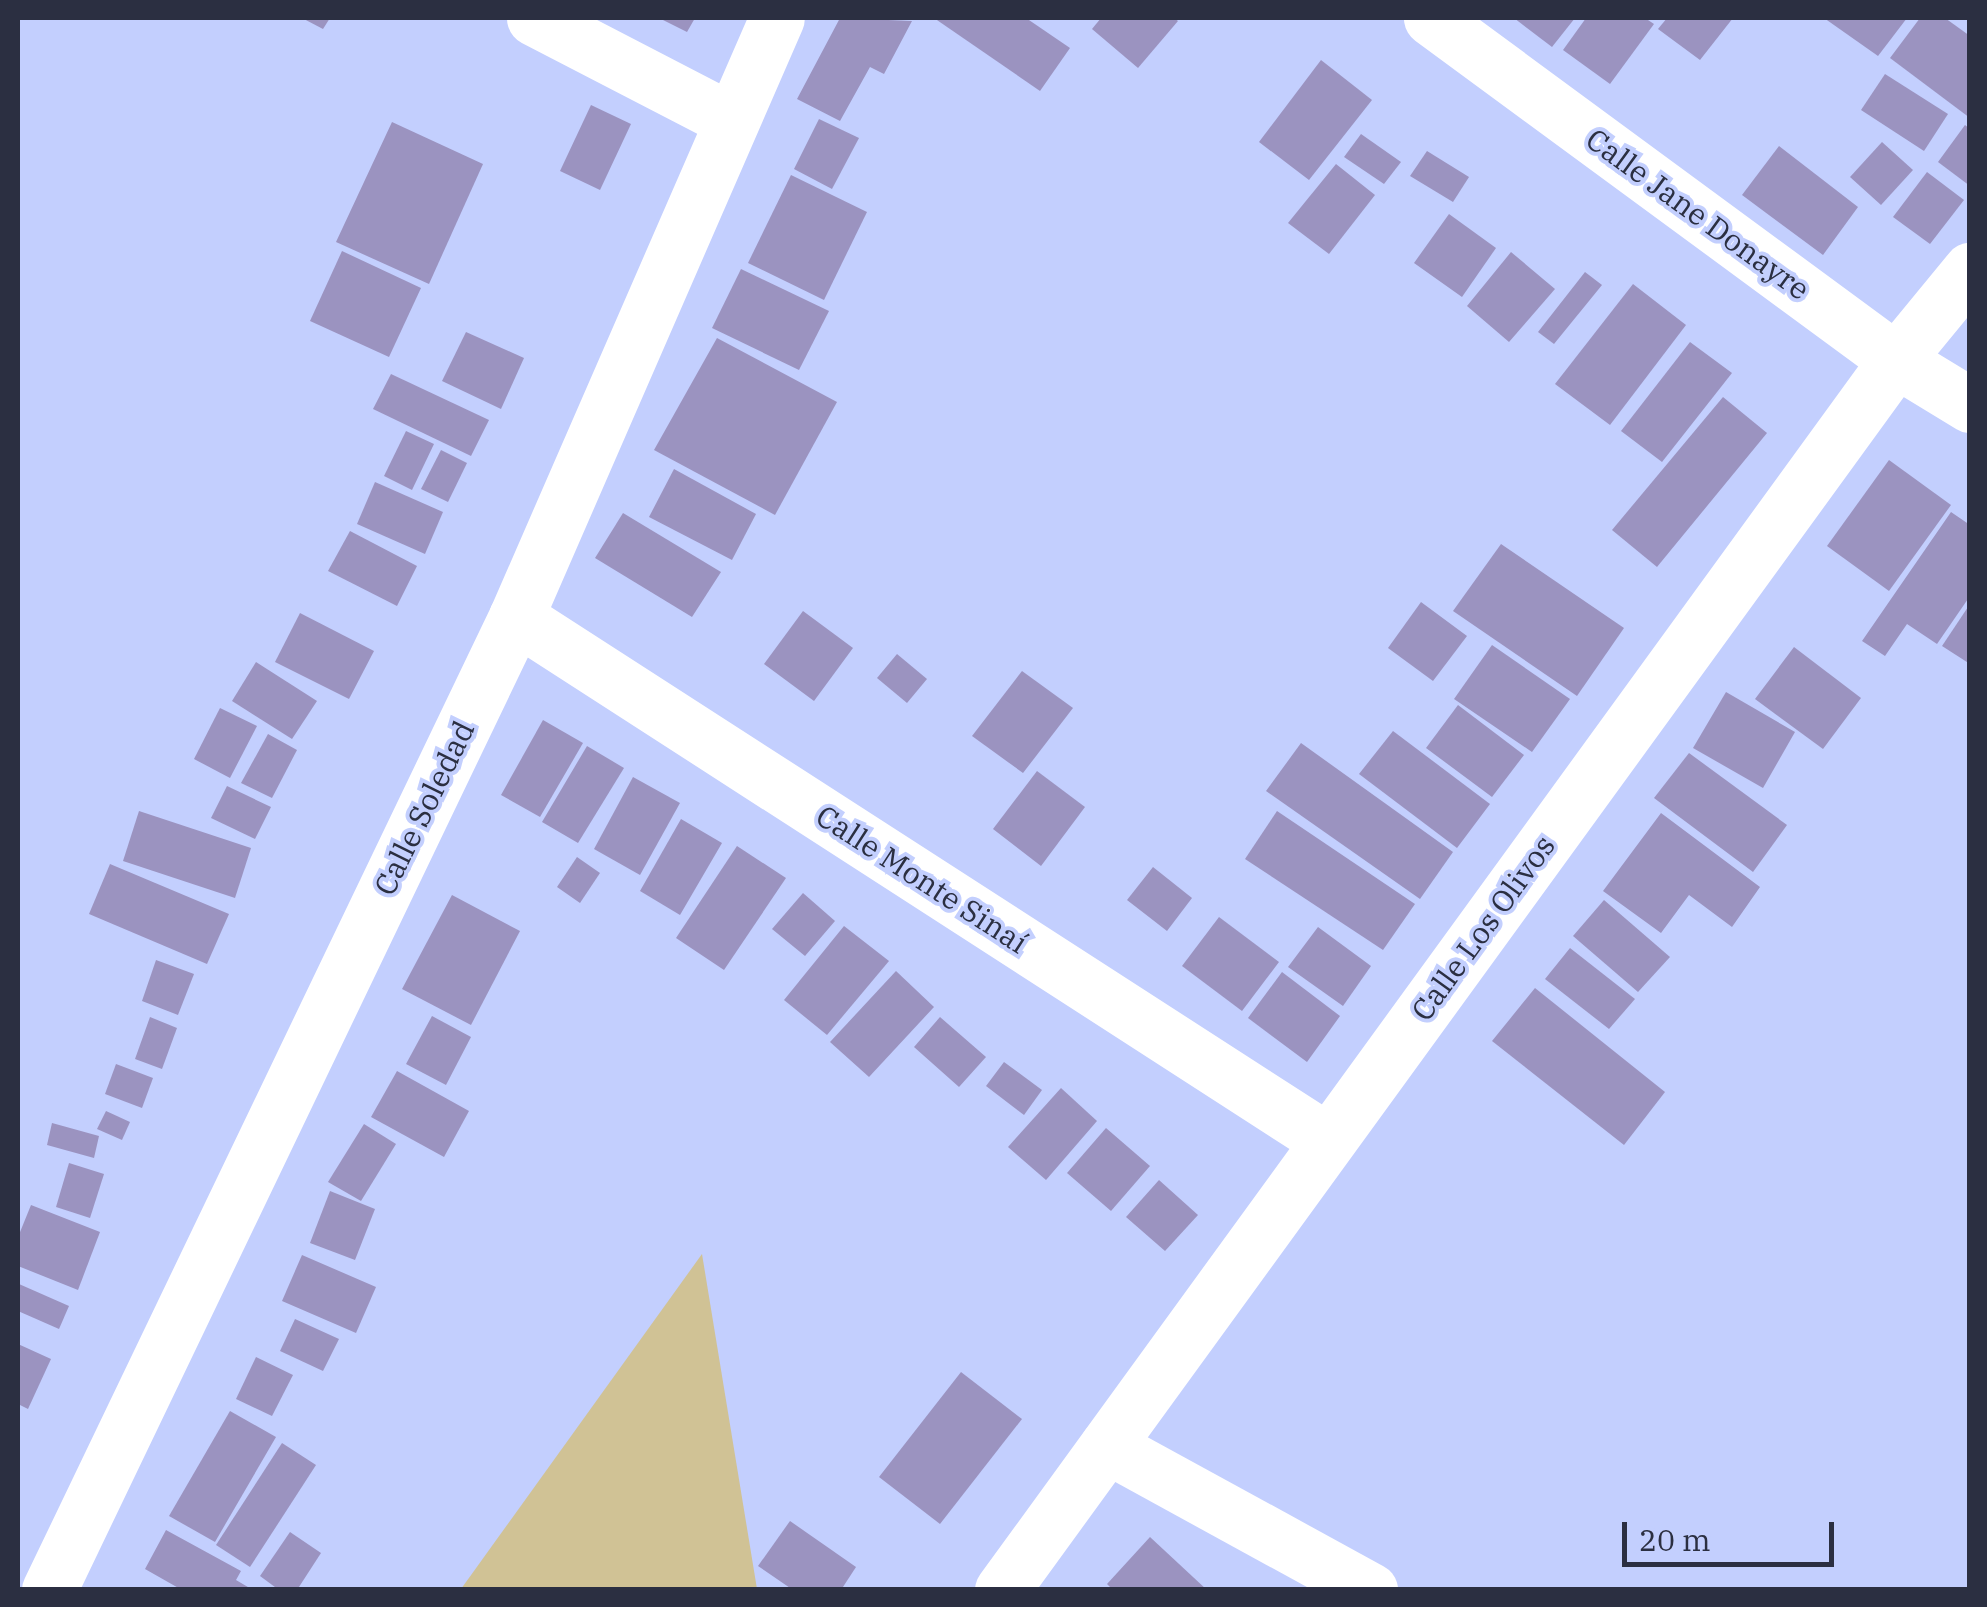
<!DOCTYPE html>
<html>
<head>
<meta charset="utf-8">
<style>
  body { margin:0 }
  #map { position:relative; width:1987px; height:1607px; overflow:hidden; background:#c3cffe; font-family:"IBM Plex Serif",serif }
  div>[style] { position:absolute }
  [style*='--x'] { left:calc(var(--x)*1px); top:calc(var(--y)*1px); width:calc(var(--w)*1px); rotate:calc(var(--a)*1deg) }
  .green>* { inset:0; background:#d0c295 }
  .building>* { inset:0; background:#9b93c0 }
  .minor>* { height:55px; margin:-27.5px; padding:0 27.5px; transform-origin:27.5px; border-radius:27.5px; background:#fff }
  span { translate:-50% -50%; white-space:nowrap; text-align:center; line-height:1.15; -webkit-text-stroke:8px #c3cffe; paint-order:stroke }
  .street-label { font-size:30px; color:#2b2f41 }
  .frame { position:absolute; inset:0; border:20px solid #2b2f41; pointer-events:none }
  .scale { position:absolute; left:1622px; top:1522px; width:212px; height:45px; box-sizing:border-box; border:5px solid #2b2f41; border-top:0; padding-left:12px; font-size:30px; line-height:35px; white-space:nowrap; color:#2b2f41; -webkit-text-stroke:8px #c3cffe; paint-order:stroke }
</style>
</head>
<body>
<div id="map">
  <div class="green">
    <div style="clip-path:polygon(702px 1254px,757px 1589px,461px 1589px)"></div>
  </div>
  <div class="building">
    <div style="clip-path:polygon(302px 18px,330px 18px,323px 29px)"></div>
    <div style="clip-path:polygon(659px 18px,695px 18px,687px 32px)"></div>
    <div style="clip-path:polygon(840px 18px,912px 21px,884px 74px,870px 67px,840px 121px,797px 99px)"></div>
    <div style="clip-path:polygon(934px 18px,1026px 18px,1070px 48px,1040px 91px)"></div>
    <div style="clip-path:polygon(1101px 18px,1174px 18px,1178px 21px,1138px 68px,1092px 29px)"></div>
    <div style="clip-path:polygon(1514px 18px,1575px 18px,1552px 47px)"></div>
    <div style="clip-path:polygon(1586px 18px,1645px 18px,1654px 24px,1610px 84px,1563px 50px)"></div>
    <div style="clip-path:polygon(1667px 18px,1733px 18px,1700px 60px,1658px 29px)"></div>
    <div style="clip-path:polygon(1824px 18px,1907px 18px,1878px 56px)"></div>
    <div style="clip-path:polygon(1920px 18px,1945px 18px,1970px 36px,1970px 118px,1890px 58px)"></div>
    <div style="clip-path:polygon(1321px 60px,1372px 100px,1309px 180px,1259px 142px)"></div>
    <div style="clip-path:polygon(1885px 74px,1948px 114px,1924px 151px,1861px 110px)"></div>
    <div style="clip-path:polygon(591px 105px,631px 124px,600px 190px,560px 171px)"></div>
    <div style="clip-path:polygon(819px 119px,859px 138px,832px 189px,794px 169px)"></div>
    <div style="clip-path:polygon(392px 122px,483px 164px,429px 284px,336px 242px)"></div>
    <div style="clip-path:polygon(1965px 125px,1970px 129px,1970px 186px,1938px 162px)"></div>
    <div style="clip-path:polygon(1361px 134px,1401px 162px,1384px 184px,1344px 157px)"></div>
    <div style="clip-path:polygon(1882px 142px,1913px 170px,1881px 205px,1850px 177px)"></div>
    <div style="clip-path:polygon(1779px 146px,1858px 207px,1823px 255px,1742px 195px)"></div>
    <div style="clip-path:polygon(1427px 151px,1469px 177px,1453px 202px,1410px 176px)"></div>
    <div style="clip-path:polygon(1336px 164px,1375px 195px,1329px 254px,1288px 223px)"></div>
    <div style="clip-path:polygon(1927px 172px,1964px 200px,1930px 244px,1893px 217px)"></div>
    <div style="clip-path:polygon(791px 175px,867px 212px,824px 300px,748px 263px)"></div>
    <div style="clip-path:polygon(1449px 214px,1496px 248px,1462px 297px,1414px 263px)"></div>
    <div style="clip-path:polygon(342px 251px,421px 288px,389px 357px,310px 321px)"></div>
    <div style="clip-path:polygon(1511px 252px,1555px 289px,1509px 342px,1467px 306px)"></div>
    <div style="clip-path:polygon(741px 269px,829px 311px,799px 370px,712px 328px)"></div>
    <div style="clip-path:polygon(1585px 272px,1602px 285px,1554px 344px,1538px 332px)"></div>
    <div style="clip-path:polygon(1633px 284px,1686px 325px,1610px 425px,1555px 384px)"></div>
    <div style="clip-path:polygon(466px 332px,524px 358px,501px 409px,442px 381px)"></div>
    <div style="clip-path:polygon(717px 338px,837px 402px,775px 515px,654px 450px)"></div>
    <div style="clip-path:polygon(1690px 342px,1732px 373px,1662px 462px,1621px 431px)"></div>
    <div style="clip-path:polygon(391px 374px,489px 420px,471px 456px,373px 409px)"></div>
    <div style="clip-path:polygon(1723px 397px,1767px 433px,1657px 567px,1612px 530px)"></div>
    <div style="clip-path:polygon(406px 431px,434px 444px,412px 490px,384px 476px)"></div>
    <div style="clip-path:polygon(441px 450px,467px 463px,448px 502px,421px 489px)"></div>
    <div style="clip-path:polygon(1889px 460px,1951px 505px,1889px 591px,1827px 546px)"></div>
    <div style="clip-path:polygon(674px 469px,756px 514px,732px 560px,649px 517px)"></div>
    <div style="clip-path:polygon(375px 482px,443px 512px,425px 554px,357px 524px)"></div>
    <div style="clip-path:polygon(1951px 512px,1970px 525px,1970px 596px,1937px 644px,1907px 624px,1885px 656px,1862px 641px)"></div>
    <div style="clip-path:polygon(623px 513px,721px 572px,692px 617px,595px 558px)"></div>
    <div style="clip-path:polygon(350px 531px,417px 566px,397px 606px,328px 571px)"></div>
    <div style="clip-path:polygon(1501px 544px,1624px 628px,1577px 696px,1453px 611px)"></div>
    <div style="clip-path:polygon(1421px 602px,1467px 636px,1433px 681px,1388px 648px)"></div>
    <div style="clip-path:polygon(1970px 604px,1970px 664px,1942px 646px)"></div>
    <div style="clip-path:polygon(803px 611px,853px 648px,814px 701px,764px 664px)"></div>
    <div style="clip-path:polygon(300px 613px,374px 651px,349px 699px,275px 662px)"></div>
    <div style="clip-path:polygon(1492px 645px,1570px 699px,1532px 752px,1454px 699px)"></div>
    <div style="clip-path:polygon(1794px 647px,1861px 698px,1823px 749px,1755px 699px)"></div>
    <div style="clip-path:polygon(897px 654px,927px 679px,907px 703px,877px 678px)"></div>
    <div style="clip-path:polygon(256px 662px,317px 701px,292px 739px,232px 701px)"></div>
    <div style="clip-path:polygon(1022px 671px,1073px 708px,1023px 773px,972px 736px)"></div>
    <div style="clip-path:polygon(1726px 692px,1795px 732px,1763px 788px,1693px 748px)"></div>
    <div style="clip-path:polygon(1458px 705px,1524px 755px,1492px 797px,1426px 748px)"></div>
    <div style="clip-path:polygon(220px 708px,257px 726px,230px 778px,194px 759px)"></div>
    <div style="clip-path:polygon(543px 720px,583px 743px,540px 817px,501px 795px)"></div>
    <div style="clip-path:polygon(1393px 731px,1490px 804px,1457px 848px,1359px 774px)"></div>
    <div style="clip-path:polygon(268px 734px,297px 750px,272px 798px,241px 783px)"></div>
    <div style="clip-path:polygon(1301px 743px,1453px 852px,1420px 899px,1266px 791px)"></div>
    <div style="clip-path:polygon(587px 746px,624px 768px,578px 843px,542px 822px)"></div>
    <div style="clip-path:polygon(1689px 753px,1787px 825px,1753px 872px,1654px 798px)"></div>
    <div style="clip-path:polygon(1037px 771px,1085px 807px,1041px 866px,993px 829px)"></div>
    <div style="clip-path:polygon(633px 777px,680px 803px,640px 875px,594px 849px)"></div>
    <div style="clip-path:polygon(227px 786px,271px 807px,255px 839px,211px 818px)"></div>
    <div style="clip-path:polygon(139px 811px,251px 848px,235px 898px,123px 861px)"></div>
    <div style="clip-path:polygon(1277px 811px,1415px 904px,1383px 950px,1245px 859px)"></div>
    <div style="clip-path:polygon(1661px 813px,1760px 887px,1732px 927px,1689px 895px,1661px 933px,1603px 891px)"></div>
    <div style="clip-path:polygon(681px 819px,722px 843px,680px 915px,640px 891px)"></div>
    <div style="clip-path:polygon(737px 846px,786px 878px,724px 970px,676px 938px)"></div>
    <div style="clip-path:polygon(577px 857px,600px 873px,580px 903px,557px 887px)"></div>
    <div style="clip-path:polygon(110px 864px,229px 914px,207px 964px,89px 914px)"></div>
    <div style="clip-path:polygon(1153px 867px,1192px 898px,1167px 931px,1127px 900px)"></div>
    <div style="clip-path:polygon(803px 893px,835px 921px,805px 956px,772px 929px)"></div>
    <div style="clip-path:polygon(452px 895px,520px 931px,471px 1025px,402px 989px)"></div>
    <div style="clip-path:polygon(1604px 900px,1670px 957px,1638px 992px,1573px 936px)"></div>
    <div style="clip-path:polygon(1219px 917px,1279px 962px,1242px 1011px,1182px 966px)"></div>
    <div style="clip-path:polygon(844px 926px,889px 961px,827px 1035px,784px 1000px)"></div>
    <div style="clip-path:polygon(1318px 927px,1371px 966px,1343px 1006px,1288px 967px)"></div>
    <div style="clip-path:polygon(1570px 948px,1635px 999px,1609px 1029px,1545px 979px)"></div>
    <div style="clip-path:polygon(156px 960px,194px 974px,178px 1015px,142px 1001px)"></div>
    <div style="clip-path:polygon(896px 971px,934px 1007px,869px 1077px,830px 1042px)"></div>
    <div style="clip-path:polygon(1282px 972px,1340px 1016px,1307px 1062px,1248px 1018px)"></div>
    <div style="clip-path:polygon(1535px 988px,1665px 1092px,1624px 1145px,1492px 1041px)"></div>
    <div style="clip-path:polygon(432px 1016px,471px 1037px,446px 1085px,406px 1064px)"></div>
    <div style="clip-path:polygon(150px 1017px,177px 1028px,162px 1069px,135px 1059px)"></div>
    <div style="clip-path:polygon(940px 1017px,986px 1057px,959px 1087px,914px 1047px)"></div>
    <div style="clip-path:polygon(1004px 1062px,1042px 1090px,1024px 1115px,986px 1086px)"></div>
    <div style="clip-path:polygon(116px 1064px,153px 1078px,142px 1108px,105px 1094px)"></div>
    <div style="clip-path:polygon(397px 1071px,469px 1111px,444px 1157px,371px 1117px)"></div>
    <div style="clip-path:polygon(1061px 1088px,1097px 1121px,1046px 1180px,1008px 1147px)"></div>
    <div style="clip-path:polygon(106px 1111px,130px 1122px,122px 1140px,97px 1129px)"></div>
    <div style="clip-path:polygon(52px 1123px,99px 1136px,94px 1158px,47px 1145px)"></div>
    <div style="clip-path:polygon(364px 1124px,396px 1144px,361px 1201px,328px 1182px)"></div>
    <div style="clip-path:polygon(1106px 1128px,1150px 1166px,1111px 1211px,1067px 1173px)"></div>
    <div style="clip-path:polygon(69px 1163px,104px 1174px,90px 1218px,56px 1207px)"></div>
    <div style="clip-path:polygon(1159px 1180px,1198px 1215px,1165px 1251px,1126px 1217px)"></div>
    <div style="clip-path:polygon(330px 1191px,375px 1209px,355px 1260px,310px 1243px)"></div>
    <div style="clip-path:polygon(31px 1205px,100px 1232px,78px 1290px,18px 1266px,18px 1237px)"></div>
    <div style="clip-path:polygon(302px 1255px,376px 1287px,356px 1333px,282px 1301px)"></div>
    <div style="clip-path:polygon(19px 1284px,69px 1306px,59px 1329px,18px 1311px)"></div>
    <div style="clip-path:polygon(295px 1319px,339px 1339px,323px 1371px,280px 1351px)"></div>
    <div style="clip-path:polygon(18px 1344px,51px 1359px,28px 1409px,18px 1404px)"></div>
    <div style="clip-path:polygon(256px 1357px,293px 1375px,272px 1416px,236px 1399px)"></div>
    <div style="clip-path:polygon(961px 1372px,1022px 1419px,940px 1524px,879px 1477px)"></div>
    <div style="clip-path:polygon(230px 1411px,276px 1437px,215px 1542px,169px 1516px)"></div>
    <div style="clip-path:polygon(282px 1443px,316px 1465px,250px 1567px,216px 1545px)"></div>
    <div style="clip-path:polygon(790px 1521px,856px 1567px,841px 1590px,793px 1590px,758px 1566px)"></div>
    <div style="clip-path:polygon(166px 1530px,241px 1571px,236px 1580px,253px 1590px,182px 1590px,145px 1569px)"></div>
    <div style="clip-path:polygon(290px 1532px,321px 1553px,297px 1590px,279px 1590px,260px 1576px)"></div>
    <div style="clip-path:polygon(1150px 1537px,1207px 1590px,1113px 1590px,1107px 1584px)"></div>
  </div>
  <div class="minor">
    <div style="--x:534;--y:18;--w:222;--a:27.4"></div>
    <div style="--x:1431;--y:18;--w:577;--a:36.33"></div>
    <div style="--x:1896;--y:360;--w:87;--a:31.3"></div>
    <div style="--x:516;--y:617;--w:966;--a:32.83"></div>
    <div style="--x:1107;--y:1446;--w:300;--a:28.7"></div>
    <div style="--x:49;--y:1590;--w:1079;--a:-64.36"></div>
    <div style="--x:516;--y:617;--w:653;--a:-66.46"></div>
    <div style="--x:1002;--y:1590;--w:1521;--a:-53.99"></div>
    <div style="--x:1896;--y:360;--w:117;--a:-50.6"></div>
  </div>
  <div class="street-label">
    <span style="left:1698px;top:214px;rotate:36deg">Calle Jane Donayre</span>
    <span style="left:424px;top:808px;rotate:-64deg">Calle Soledad</span>
    <span style="left:922px;top:879px;rotate:33deg">Calle Monte Sinaí</span>
    <span style="left:1483px;top:928px;rotate:-54deg">Calle Los Olivos</span>
  </div>
  <div class="frame"></div>
  <div class="scale">20 m</div>
</div>
</body>
</html>
